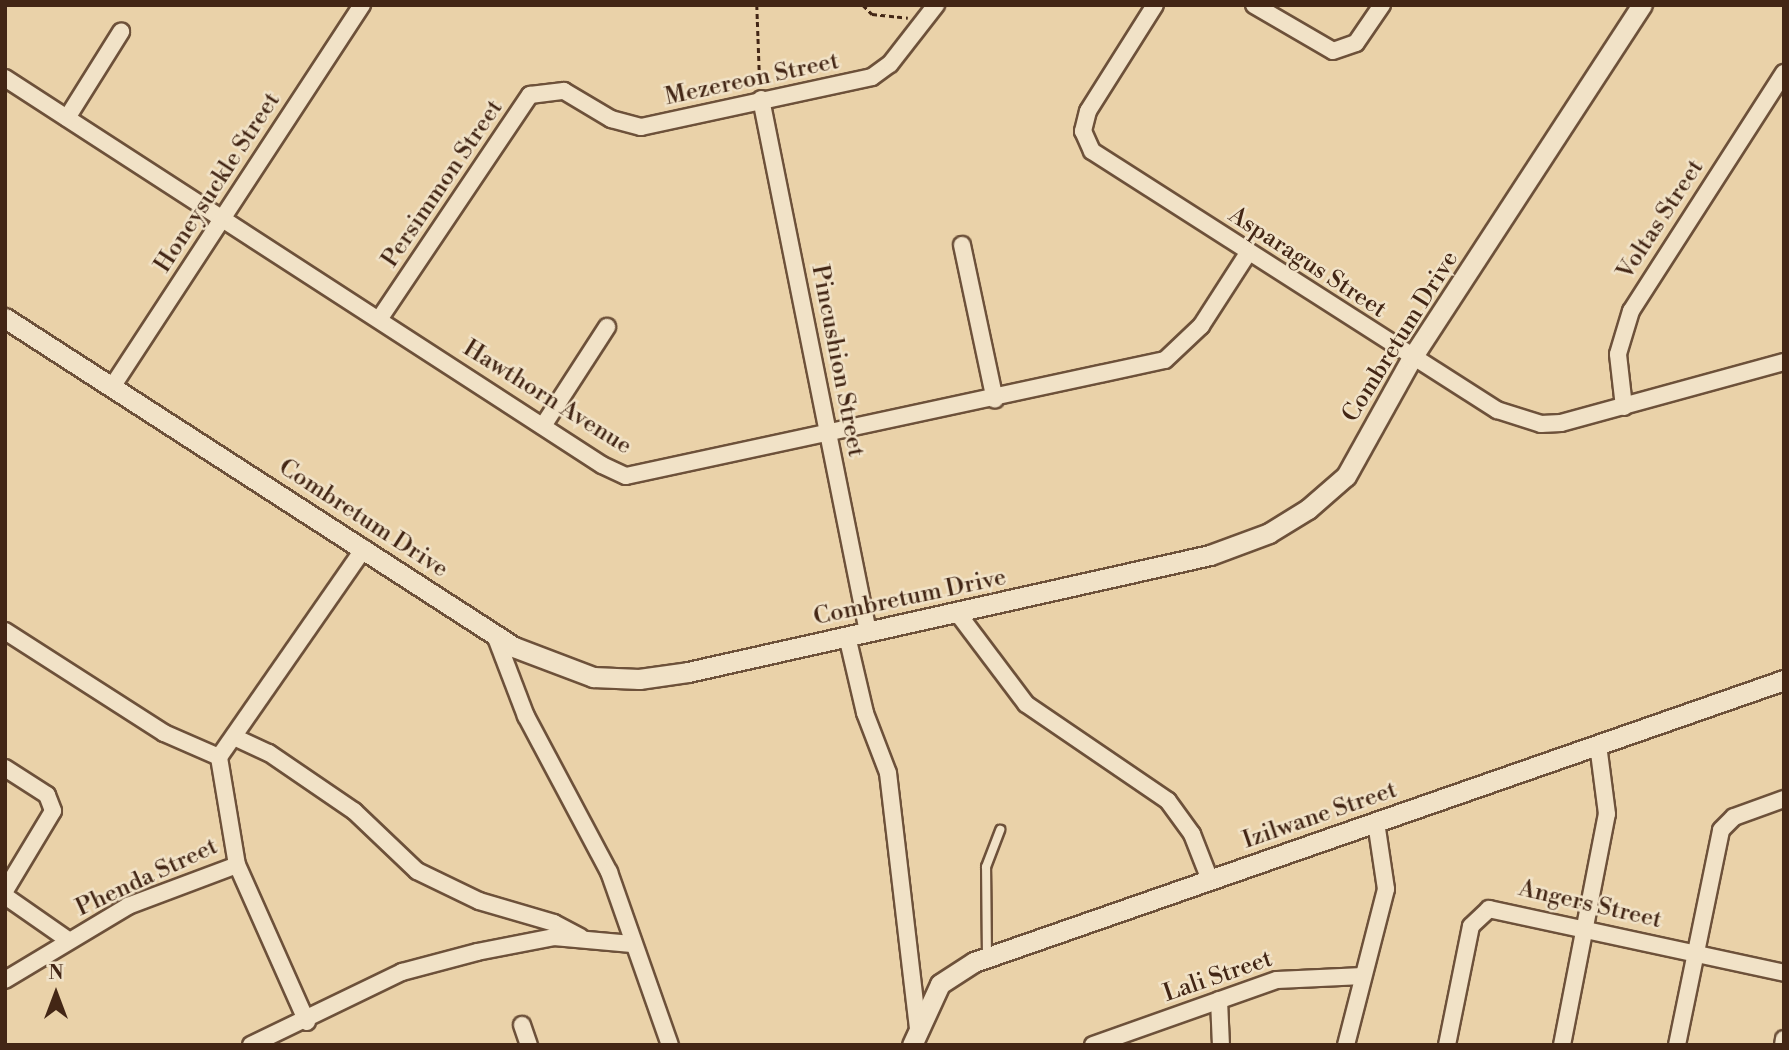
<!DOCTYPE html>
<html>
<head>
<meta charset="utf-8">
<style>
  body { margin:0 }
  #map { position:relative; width:1789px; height:1050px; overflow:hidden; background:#ead2a9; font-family:"Libre Bodoni",serif }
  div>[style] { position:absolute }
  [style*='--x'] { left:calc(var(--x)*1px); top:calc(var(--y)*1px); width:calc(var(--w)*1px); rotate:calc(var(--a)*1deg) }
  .path>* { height:2.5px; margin-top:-1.25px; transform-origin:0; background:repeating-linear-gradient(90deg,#432615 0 5px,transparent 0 8.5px) }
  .roads { filter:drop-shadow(2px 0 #6d513a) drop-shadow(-2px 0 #6d513a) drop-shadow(0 2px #6d513a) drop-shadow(0 -2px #6d513a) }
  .service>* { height:8px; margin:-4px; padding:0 4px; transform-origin:4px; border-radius:4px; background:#f1e2c7 }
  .minor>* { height:16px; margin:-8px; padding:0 8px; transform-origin:8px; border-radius:8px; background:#f1e2c7 }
  .tertiary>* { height:19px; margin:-9.5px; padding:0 9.5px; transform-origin:9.5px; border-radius:9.5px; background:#f1e2c7 }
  span { translate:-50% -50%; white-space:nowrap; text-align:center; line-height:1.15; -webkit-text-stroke:5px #f1e2c7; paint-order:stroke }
  .street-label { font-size:24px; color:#432615 }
  .frame { position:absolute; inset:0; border:7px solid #432615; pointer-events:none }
  .north { position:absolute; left:21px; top:959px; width:70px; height:70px; -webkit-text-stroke:5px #f1e2c7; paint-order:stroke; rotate:0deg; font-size:19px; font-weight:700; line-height:28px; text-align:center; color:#432615 }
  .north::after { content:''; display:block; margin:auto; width:24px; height:32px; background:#432615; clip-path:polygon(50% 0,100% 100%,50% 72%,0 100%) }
</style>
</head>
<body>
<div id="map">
  <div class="path">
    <div style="--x:681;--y:5;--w:45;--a:0"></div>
    <div style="--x:757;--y:5;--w:81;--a:87.9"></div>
    <div style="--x:863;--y:5;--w:13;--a:45"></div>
    <div style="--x:872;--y:14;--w:36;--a:6"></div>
  </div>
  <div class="roads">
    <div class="service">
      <div style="--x:987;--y:957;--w:90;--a:-90.6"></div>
      <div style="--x:986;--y:867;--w:40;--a:-69"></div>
    </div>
    <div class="minor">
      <div style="--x:1155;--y:5;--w:125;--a:122.3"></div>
      <div style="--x:1088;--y:111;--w:21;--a:104"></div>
      <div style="--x:1083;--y:131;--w:22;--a:66"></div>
      <div style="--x:1092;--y:151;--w:481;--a:32.6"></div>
      <div style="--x:1497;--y:410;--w:46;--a:17.7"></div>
      <div style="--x:1541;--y:424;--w:20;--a:-3"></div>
      <div style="--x:1561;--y:423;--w:231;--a:-15.3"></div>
      <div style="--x:1254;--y:5;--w:91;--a:30.2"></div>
      <div style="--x:1333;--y:51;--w:24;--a:-19"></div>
      <div style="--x:1356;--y:43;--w:46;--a:-55.6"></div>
      <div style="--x:5;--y:78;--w:711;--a:32.95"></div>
      <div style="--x:602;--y:465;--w:26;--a:25"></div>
      <div style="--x:626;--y:476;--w:551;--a:-12.15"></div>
      <div style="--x:1165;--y:360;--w:50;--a:-43.4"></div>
      <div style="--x:1201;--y:326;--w:87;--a:-57.2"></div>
      <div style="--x:761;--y:99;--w:544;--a:78.65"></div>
      <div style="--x:67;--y:118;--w:102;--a:-57.9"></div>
      <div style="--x:962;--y:245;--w:158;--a:78"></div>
      <div style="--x:380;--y:318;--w:269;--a:-56.1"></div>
      <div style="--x:530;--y:95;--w:34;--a:-7"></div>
      <div style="--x:564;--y:91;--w:55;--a:30.8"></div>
      <div style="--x:611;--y:119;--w:31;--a:15"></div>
      <div style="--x:641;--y:127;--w:236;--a:-12.2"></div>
      <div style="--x:872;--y:77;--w:22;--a:-36"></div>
      <div style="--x:890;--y:64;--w:75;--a:-52.1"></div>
      <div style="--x:112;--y:387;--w:457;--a:-56.8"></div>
      <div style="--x:1624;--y:407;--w:53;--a:-96.5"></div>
      <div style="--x:1618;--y:354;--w:45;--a:-73.2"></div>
      <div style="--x:1631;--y:311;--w:283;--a:-57.3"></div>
      <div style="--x:543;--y:426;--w:118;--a:-57.1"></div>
      <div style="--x:959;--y:615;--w:111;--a:53"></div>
      <div style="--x:1026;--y:704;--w:172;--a:34.3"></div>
      <div style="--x:1168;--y:801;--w:41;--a:54"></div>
      <div style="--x:1192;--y:834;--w:49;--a:68.6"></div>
      <div style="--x:5;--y:631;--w:189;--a:32.7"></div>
      <div style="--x:164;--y:733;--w:60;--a:23.6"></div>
      <div style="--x:495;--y:635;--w:87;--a:69.1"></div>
      <div style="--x:526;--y:716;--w:177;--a:62"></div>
      <div style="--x:609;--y:872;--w:183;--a:70.6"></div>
      <div style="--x:847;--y:636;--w:79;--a:76.8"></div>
      <div style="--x:865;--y:713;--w:64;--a:69"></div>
      <div style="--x:888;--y:773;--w:257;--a:83.3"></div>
      <div style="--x:234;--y:737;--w:38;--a:25"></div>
      <div style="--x:269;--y:753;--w:103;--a:34.3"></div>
      <div style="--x:354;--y:811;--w:87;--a:43.6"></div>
      <div style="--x:417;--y:871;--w:69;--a:25.8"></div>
      <div style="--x:479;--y:901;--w:78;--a:16.3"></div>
      <div style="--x:554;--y:923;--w:30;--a:28"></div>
      <div style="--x:5;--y:768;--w:50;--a:32.7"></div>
      <div style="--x:47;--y:795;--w:17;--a:69"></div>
      <div style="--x:53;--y:811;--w:93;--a:121"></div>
      <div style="--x:5;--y:896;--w:77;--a:34.9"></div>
      <div style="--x:5;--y:980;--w:144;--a:-31"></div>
      <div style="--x:128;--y:906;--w:116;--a:-20.6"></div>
      <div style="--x:1219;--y:1000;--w:45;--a:87.5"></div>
      <div style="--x:307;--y:1022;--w:172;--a:-114"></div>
      <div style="--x:237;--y:865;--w:109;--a:-99.5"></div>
      <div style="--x:219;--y:757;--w:254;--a:-55.2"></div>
      <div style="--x:522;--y:1025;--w:21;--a:71"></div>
      <div style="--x:251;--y:1045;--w:168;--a:-25.8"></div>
      <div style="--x:402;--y:972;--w:78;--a:-14.9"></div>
      <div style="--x:477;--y:952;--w:78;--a:-11"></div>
      <div style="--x:554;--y:937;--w:78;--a:5.1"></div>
      <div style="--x:1093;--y:1045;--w:195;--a:-19.5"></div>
      <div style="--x:1277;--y:980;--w:86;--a:-2.7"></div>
      <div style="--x:1346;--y:1045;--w:161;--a:-75.6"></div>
      <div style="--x:1386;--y:889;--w:68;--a:-98.5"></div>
      <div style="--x:1447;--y:1045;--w:121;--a:-78.6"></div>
      <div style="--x:1471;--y:926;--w:25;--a:-43"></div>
      <div style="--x:1489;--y:909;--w:302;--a:12.2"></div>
      <div style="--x:1562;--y:1045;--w:235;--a:-79"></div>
      <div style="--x:1607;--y:814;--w:70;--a:-97.4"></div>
      <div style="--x:1677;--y:1045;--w:219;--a:-78.4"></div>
      <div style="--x:1721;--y:830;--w:18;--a:-45"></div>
      <div style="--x:1734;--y:817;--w:53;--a:-19.8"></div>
      <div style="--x:1783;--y:1045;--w:6;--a:-81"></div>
    </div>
    <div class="tertiary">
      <div style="--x:5;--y:318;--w:606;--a:32.88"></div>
      <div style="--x:514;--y:647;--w:85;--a:20.8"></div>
      <div style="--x:593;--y:677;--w:46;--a:2.5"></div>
      <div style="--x:639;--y:679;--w:49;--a:-8.1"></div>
      <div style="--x:688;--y:672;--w:535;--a:-12.63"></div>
      <div style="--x:1210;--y:555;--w:63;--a:-20.4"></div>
      <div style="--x:1269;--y:533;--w:46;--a:-31.6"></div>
      <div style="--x:1308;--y:509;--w:50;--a:-41"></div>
      <div style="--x:1346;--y:476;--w:134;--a:-60.9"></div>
      <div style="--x:1411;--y:359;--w:423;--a:-56.9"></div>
      <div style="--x:912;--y:1045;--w:67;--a:-65.3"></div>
      <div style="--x:940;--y:984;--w:40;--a:-32.9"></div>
      <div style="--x:974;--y:962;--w:858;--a:-19.2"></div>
    </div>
  </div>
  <div class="street-label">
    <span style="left:752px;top:80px;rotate:-12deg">Mezereon Street</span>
    <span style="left:218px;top:183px;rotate:-57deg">Honeysuckle Street</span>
    <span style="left:443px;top:184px;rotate:-56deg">Persimmon Street</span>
    <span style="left:1661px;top:220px;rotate:-57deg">Voltas Street</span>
    <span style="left:1307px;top:263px;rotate:33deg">Asparagus Street</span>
    <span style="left:1401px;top:337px;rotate:-58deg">Combretum Drive</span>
    <span style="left:837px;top:361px;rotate:79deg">Pincushion Street</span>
    <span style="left:547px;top:398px;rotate:32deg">Hawthorn Avenue</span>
    <span style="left:363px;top:519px;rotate:33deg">Combretum Drive</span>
    <span style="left:910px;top:598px;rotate:-12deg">Combretum Drive</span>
    <span style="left:1320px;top:816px;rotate:-19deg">Izilwane Street</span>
    <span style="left:147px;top:878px;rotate:-25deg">Phenda Street</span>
    <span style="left:1590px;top:905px;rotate:13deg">Angers Street</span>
    <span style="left:1218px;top:977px;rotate:-19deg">Lali Street</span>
  </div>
  <div class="frame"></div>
  <div class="north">N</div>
</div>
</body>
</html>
